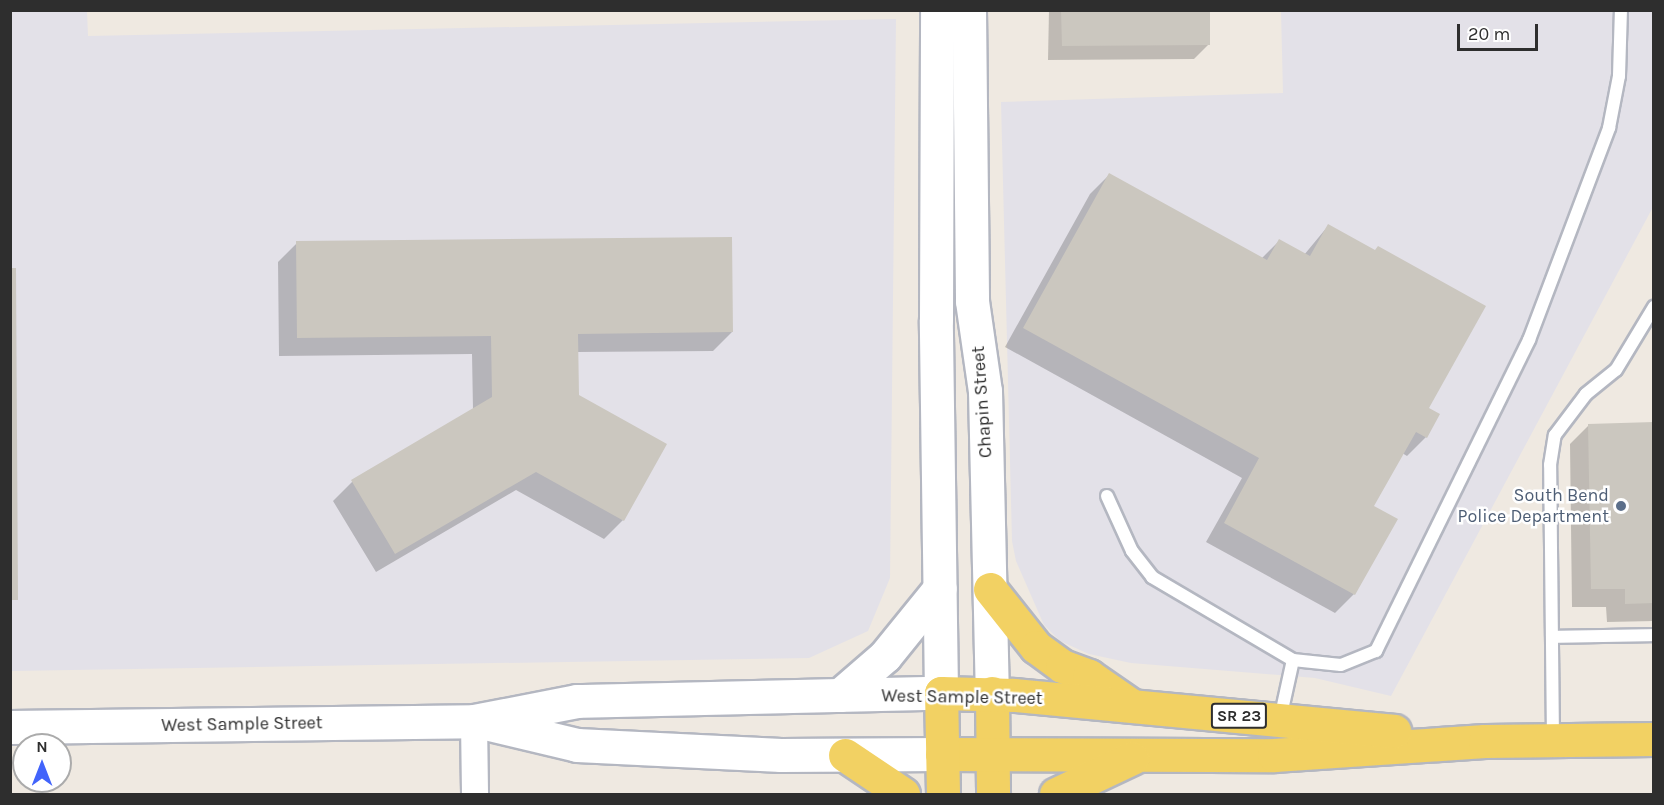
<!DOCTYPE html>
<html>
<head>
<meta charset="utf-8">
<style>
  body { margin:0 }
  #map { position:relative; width:1664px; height:805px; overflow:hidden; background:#efe9e1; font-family:Karla,sans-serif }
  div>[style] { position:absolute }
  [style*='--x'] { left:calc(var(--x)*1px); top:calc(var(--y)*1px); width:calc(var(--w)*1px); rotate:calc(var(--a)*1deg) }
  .industrial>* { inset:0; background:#e3e1e8 }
  .shadow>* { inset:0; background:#0003 }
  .building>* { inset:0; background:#cbc7bf }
  .roads { filter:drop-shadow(2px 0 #b4b7c1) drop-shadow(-2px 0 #b4b7c1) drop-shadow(0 2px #b4b7c1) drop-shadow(0 -2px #b4b7c1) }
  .service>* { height:12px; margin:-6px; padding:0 6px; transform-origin:6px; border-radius:6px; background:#fff }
  .minor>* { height:26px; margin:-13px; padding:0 13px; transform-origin:13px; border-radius:13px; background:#fff }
  .secondary>* { height:33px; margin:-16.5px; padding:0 16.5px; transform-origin:16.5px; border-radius:16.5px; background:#fff }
  .primary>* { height:33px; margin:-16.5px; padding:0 16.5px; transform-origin:16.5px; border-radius:16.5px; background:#f2d163 }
  .dots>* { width:16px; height:16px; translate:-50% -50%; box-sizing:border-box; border:3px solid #fff; border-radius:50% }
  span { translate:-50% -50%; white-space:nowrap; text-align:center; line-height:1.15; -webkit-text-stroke:5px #fff; paint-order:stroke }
  .shield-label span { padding:2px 4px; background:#fff; border:2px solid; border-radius:4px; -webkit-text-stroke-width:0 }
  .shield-label { font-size:16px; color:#2e2e2e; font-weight:700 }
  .street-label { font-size:18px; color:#2e2e2e }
  .service-label { font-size:18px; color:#4e5e75 }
  .right { translate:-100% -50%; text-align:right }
  .frame { position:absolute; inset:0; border:12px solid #2e2e2e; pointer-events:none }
  .north { position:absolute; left:12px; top:733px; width:60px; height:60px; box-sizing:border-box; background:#fff; border:2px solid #ababab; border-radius:50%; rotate:0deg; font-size:16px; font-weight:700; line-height:24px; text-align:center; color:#2e2e2e }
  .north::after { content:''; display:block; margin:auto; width:21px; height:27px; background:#4264fb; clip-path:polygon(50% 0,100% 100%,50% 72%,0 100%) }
  .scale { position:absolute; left:1457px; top:24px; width:81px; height:27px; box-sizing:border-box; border:3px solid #2e2e2e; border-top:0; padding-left:8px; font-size:18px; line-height:21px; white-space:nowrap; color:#2e2e2e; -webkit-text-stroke:4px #fff; paint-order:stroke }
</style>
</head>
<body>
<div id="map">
  <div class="industrial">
    <div style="clip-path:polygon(10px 11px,87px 11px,88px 36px,896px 19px,890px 578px,868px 631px,809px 658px,11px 671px)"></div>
    <div style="clip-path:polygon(1281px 11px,1653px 11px,1653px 207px,1391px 696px,1315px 678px,1131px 663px,1089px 654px,1060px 641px,1044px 625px,1016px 561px,1012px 541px,1001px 102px,1283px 93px)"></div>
  </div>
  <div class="shadow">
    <div style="clip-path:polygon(1049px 10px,1209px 10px,1209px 44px,1194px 59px,1048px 60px)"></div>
    <div style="clip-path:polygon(1109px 175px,1261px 259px,1279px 241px,1304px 255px,1328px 226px,1427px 408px,1426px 437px,1407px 456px,1402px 453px,1372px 507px,1354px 594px,1335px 613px,1206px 542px,1242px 478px,1005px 347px,1090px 194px)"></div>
    <div style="clip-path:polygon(297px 243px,732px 332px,713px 351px,577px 352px,577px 396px,623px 520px,604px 539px,516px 490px,376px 572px,333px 501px,352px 482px,473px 410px,472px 354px,279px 356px,278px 262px)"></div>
    <div style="clip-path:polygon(1654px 424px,1654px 621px,1607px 622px,1606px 607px,1572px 607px,1570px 444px,1589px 425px)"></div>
  </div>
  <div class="building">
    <div style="clip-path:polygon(1061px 10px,1210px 10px,1210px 45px,1062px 46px)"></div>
    <div style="clip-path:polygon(1109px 173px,1267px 260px,1279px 239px,1310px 256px,1328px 224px,1375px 250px,1378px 246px,1486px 306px,1429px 408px,1440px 414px,1427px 438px,1416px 432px,1374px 506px,1398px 519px,1355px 595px,1224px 523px,1259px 458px,1023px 328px)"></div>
    <div style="clip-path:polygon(732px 237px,733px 332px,578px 334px,579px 395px,667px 444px,624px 521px,536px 472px,395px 554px,351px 480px,492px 397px,491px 336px,297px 338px,296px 241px)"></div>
    <div style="clip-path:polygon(10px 268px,16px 268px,18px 600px,10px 600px)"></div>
    <div style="clip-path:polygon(1654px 422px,1654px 603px,1625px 604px,1625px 589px,1591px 589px,1588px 424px)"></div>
  </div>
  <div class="roads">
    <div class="service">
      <div style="--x:1107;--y:496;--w:60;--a:65.6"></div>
      <div style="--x:1132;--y:551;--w:33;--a:52"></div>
      <div style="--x:1152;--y:577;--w:164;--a:30.5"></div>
      <div style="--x:1552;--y:637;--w:102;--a:-1.1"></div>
      <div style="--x:1280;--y:719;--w:60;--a:-77.6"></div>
      <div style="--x:1293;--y:660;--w:48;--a:5.9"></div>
      <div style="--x:1341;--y:665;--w:38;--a:-22"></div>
      <div style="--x:1376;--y:651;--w:347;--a:-63.8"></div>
      <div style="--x:1529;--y:340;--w:227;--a:-69.3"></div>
      <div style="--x:1609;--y:128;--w:53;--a:-79.1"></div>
      <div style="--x:1619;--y:76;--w:66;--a:-88.3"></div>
      <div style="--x:1553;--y:739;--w:274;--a:-90.6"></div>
      <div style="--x:1550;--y:465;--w:30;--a:-81"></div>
      <div style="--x:1555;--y:435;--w:51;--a:-52.9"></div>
      <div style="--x:1586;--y:394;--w:38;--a:-39"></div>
      <div style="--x:1616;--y:370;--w:74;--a:-58.9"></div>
    </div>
    <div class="minor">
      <div style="--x:474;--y:721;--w:73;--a:89.2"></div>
    </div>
    <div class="secondary">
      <div style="--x:969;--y:10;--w:291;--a:89.4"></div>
      <div style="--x:972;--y:301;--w:91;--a:81.8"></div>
      <div style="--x:985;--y:391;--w:302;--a:88.7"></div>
      <div style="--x:840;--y:695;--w:60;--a:-40.9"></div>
      <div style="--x:885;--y:656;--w:87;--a:-51"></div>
      <div style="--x:485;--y:723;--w:95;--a:13.4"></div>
      <div style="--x:577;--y:745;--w:204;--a:2.8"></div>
      <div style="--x:781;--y:755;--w:161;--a:-0.4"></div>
      <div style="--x:10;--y:727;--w:464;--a:-0.7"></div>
      <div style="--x:474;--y:721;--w:105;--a:-11"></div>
      <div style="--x:577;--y:701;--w:364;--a:-1.3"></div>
      <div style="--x:941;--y:693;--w:373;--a:-90.8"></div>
      <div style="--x:936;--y:320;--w:310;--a:-89.8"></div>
    </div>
    <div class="primary">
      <div style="--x:990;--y:589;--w:74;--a:51.6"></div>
      <div style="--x:1036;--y:647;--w:32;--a:36"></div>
      <div style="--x:1062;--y:666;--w:29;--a:20"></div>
      <div style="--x:1089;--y:676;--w:51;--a:34.6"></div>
      <div style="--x:992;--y:693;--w:101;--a:89.4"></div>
      <div style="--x:942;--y:754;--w:332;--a:0.2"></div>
      <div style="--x:1274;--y:755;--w:211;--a:-3.8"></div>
      <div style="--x:1485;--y:741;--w:169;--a:-0.7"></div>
      <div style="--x:845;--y:755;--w:70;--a:33.9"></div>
      <div style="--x:943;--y:794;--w:101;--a:-91.1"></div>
      <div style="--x:941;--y:693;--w:73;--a:1.6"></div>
      <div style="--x:1014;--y:695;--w:382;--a:5.4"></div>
      <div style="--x:1056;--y:794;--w:84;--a:-25.3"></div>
    </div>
  </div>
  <div class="dots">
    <div style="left:1621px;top:506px;background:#5c6f8a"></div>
  </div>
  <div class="shield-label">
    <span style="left:1239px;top:716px">SR 23</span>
  </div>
  <div class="street-label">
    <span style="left:982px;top:402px;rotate:-94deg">Chapin Street</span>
    <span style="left:962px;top:697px;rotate:1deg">West Sample Street</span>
    <span style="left:242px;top:724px;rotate:-1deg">West Sample Street</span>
  </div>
  <div class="service-label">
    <span class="right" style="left:1609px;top:506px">South Bend<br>Police Department</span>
  </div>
  <div class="frame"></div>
  <div class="north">N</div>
  <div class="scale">20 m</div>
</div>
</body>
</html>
